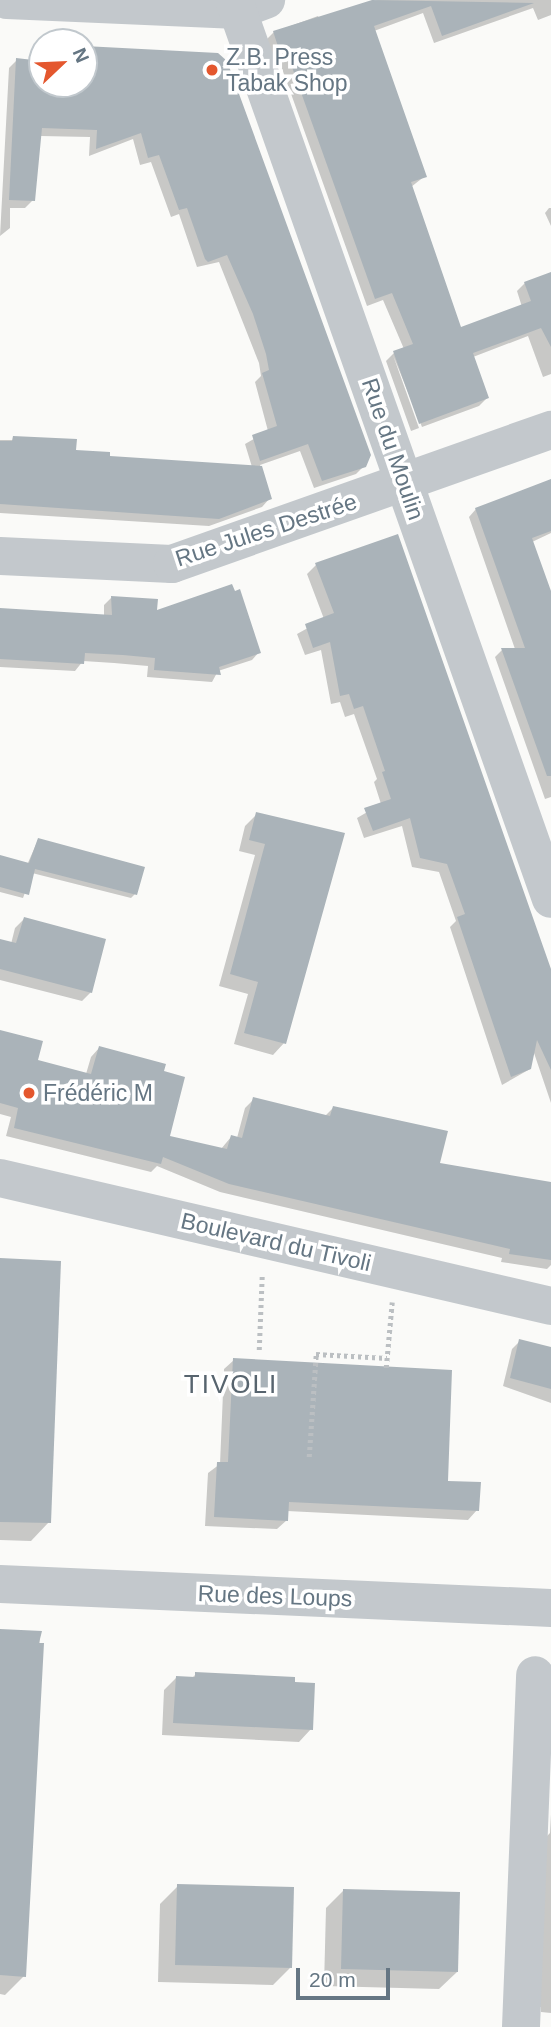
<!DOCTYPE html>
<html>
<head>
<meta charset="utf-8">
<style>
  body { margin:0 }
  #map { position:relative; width:551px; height:2027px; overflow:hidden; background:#fafaf8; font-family:Helvetica,sans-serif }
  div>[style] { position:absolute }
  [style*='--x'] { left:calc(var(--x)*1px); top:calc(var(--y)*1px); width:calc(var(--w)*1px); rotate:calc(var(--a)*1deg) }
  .shadow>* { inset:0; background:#0003 }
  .building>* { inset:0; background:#aab3b9 }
  .path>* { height:4.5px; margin-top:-2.25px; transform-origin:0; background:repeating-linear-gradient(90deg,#bbbfc2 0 3.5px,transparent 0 7px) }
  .minor>* { height:38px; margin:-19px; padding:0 19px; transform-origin:19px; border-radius:19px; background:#c3c8cc }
  .dots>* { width:19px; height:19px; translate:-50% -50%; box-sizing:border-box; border:4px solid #fff; border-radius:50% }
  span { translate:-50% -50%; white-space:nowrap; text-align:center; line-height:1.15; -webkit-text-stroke:7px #fff; paint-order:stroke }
  .poi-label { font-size:23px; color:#657683 }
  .left { translate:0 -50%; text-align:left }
  .street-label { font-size:23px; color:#657683 }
  .quarter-label { font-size:26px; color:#57646e; letter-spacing:2px }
  .north { position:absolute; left:28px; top:28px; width:70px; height:70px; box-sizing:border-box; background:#fff; border:2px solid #c1c8cd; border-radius:50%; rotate:67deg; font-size:19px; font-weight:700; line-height:28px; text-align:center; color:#657683 }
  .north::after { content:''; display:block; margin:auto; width:24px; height:32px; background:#e4572e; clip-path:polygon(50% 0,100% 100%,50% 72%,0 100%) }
  .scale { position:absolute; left:296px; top:1968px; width:94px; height:32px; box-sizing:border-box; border:4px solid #657683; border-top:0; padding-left:9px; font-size:21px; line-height:24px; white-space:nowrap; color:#657683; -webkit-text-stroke:5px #fff; paint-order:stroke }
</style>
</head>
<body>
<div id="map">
  <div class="shadow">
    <div style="clip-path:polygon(378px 0,551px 0,551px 15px,538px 20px,533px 8px,434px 43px,423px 13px,374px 31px,425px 176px,411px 187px,460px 329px,522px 307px,517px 291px,525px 283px,551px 274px,551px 374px,543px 377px,528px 336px,473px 357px,487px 398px,479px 406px,422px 427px,393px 355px,419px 428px,411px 431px,386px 361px,394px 353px,404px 349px,383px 300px,367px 306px,280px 63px,274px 65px,266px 40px,274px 32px,318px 16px,320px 20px)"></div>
    <div style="clip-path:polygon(84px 47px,217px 55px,364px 466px,356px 474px,314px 488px,300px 451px,260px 465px,270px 498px,262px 507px,209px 526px,0 513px,0 440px,75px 440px,74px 452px,108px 458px,252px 467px,245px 444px,268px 431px,255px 382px,261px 376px,259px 363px,219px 262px,197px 267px,179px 214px,171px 217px,151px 162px,140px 165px,133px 139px,89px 156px,90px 137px,40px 136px,33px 200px,25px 208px,10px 208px,10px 228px,0 236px,9px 68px,17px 60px,37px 62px,42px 48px,42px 84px,84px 84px)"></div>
    <div style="clip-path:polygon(549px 208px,551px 208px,551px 226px,545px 213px)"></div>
    <div style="clip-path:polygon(476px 509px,551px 512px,551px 533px,532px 542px,551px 596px,551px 797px,545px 799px,495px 657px,502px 650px,515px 649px,469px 517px)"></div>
    <div style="clip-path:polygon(316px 565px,551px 971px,551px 1103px,533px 1050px,530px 1069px,502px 1085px,450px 927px,456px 921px,439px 872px,412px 867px,402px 826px,364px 838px,357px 818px,381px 804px,374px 782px,377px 779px,354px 714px,345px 717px,340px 702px,331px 704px,321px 650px,305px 655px,297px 634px,324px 619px,307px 574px)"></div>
    <div style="clip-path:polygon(111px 598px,155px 613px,259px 652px,252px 660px,218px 671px,212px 682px,147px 677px,148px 666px,114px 663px,83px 661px,75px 671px,0 667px,0 610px,104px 617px,104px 605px)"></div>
    <div style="clip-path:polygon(257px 814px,343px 834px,284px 1043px,273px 1055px,234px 1044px,248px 994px,219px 986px,255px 855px,239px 851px,245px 826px)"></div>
    <div style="clip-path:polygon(38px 840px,135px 894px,131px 898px,32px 873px,23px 898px,0 892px,0 857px,27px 865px)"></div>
    <div style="clip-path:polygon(24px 919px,91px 992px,82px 1001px,0 980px,0 941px,11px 944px,15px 928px)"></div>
    <div style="clip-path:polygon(0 1032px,36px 1061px,86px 1074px,91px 1057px,99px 1048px,167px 1138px,221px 1149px,231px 1137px,237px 1138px,245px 1108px,254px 1099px,324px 1117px,333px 1108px,438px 1164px,551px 1184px,551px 1265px,547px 1269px,501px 1262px,502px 1258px,220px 1192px,157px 1166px,151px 1172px,6px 1136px,11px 1117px,0 1114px)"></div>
    <div style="clip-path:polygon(0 1260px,49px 1522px,31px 1541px,0 1540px)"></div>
    <div style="clip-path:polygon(520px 1341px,551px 1349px,551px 1403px,503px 1386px,512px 1349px)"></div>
    <div style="clip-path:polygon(234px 1360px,446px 1482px,477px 1510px,468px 1520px,287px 1511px,287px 1520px,277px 1529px,205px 1526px,208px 1473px,220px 1464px,224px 1369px)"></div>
    <div style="clip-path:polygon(0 1631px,40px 1632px,24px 1976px,5px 1995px,0 1994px)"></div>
    <div style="clip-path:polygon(196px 1674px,311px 1729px,299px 1742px,162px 1735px,164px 1690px,176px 1678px,191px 1679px)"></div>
    <div style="clip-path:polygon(551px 1814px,551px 2013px,541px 2012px,541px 2007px,534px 2007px,541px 1842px,550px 1833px)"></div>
    <div style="clip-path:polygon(178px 1886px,290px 1968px,273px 1985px,158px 1982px,160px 1904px)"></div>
    <div style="clip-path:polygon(344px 1890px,457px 1972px,439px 1989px,324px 1986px,326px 1908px)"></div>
  </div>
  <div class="building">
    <div style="clip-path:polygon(372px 0,534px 3px,442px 36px,431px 6px,374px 26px,427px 177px,411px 182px,461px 327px,531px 301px,524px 282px,551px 272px,551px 347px,541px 328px,473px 353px,489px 398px,419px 424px,393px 351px,413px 344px,392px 293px,375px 299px,288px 56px,282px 59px,273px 31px)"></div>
    <div style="clip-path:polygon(84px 46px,218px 53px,227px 61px,371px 455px,366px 467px,322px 481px,308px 444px,260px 461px,252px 435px,277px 426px,262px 373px,269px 370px,266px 354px,253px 314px,227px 255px,208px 262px,205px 259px,187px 208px,179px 210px,159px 155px,148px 158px,141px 133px,96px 149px,97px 130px,42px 128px,35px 201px,9px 200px,16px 58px,42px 61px,42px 84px,84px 84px)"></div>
    <div style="clip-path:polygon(13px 436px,77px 439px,76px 450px,110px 452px,110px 456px,262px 466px,272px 499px,219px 519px,0 504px,0 441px,12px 441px)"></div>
    <div style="clip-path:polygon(551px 479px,551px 531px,532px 538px,551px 591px,551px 776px,547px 776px,501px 648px,525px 648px,475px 508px)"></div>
    <div style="clip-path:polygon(398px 534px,551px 969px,551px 1070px,537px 1040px,531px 1069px,511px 1077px,457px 917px,465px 914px,447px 864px,420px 858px,410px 818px,373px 831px,364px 808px,391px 799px,382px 772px,385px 771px,363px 706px,354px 709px,349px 694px,340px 696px,330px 642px,313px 648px,305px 624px,334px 613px,315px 563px)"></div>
    <div style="clip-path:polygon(232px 584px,235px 591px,240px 589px,261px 653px,219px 667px,221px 675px,154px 670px,155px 658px,123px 655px,85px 653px,84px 664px,0 659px,0 608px,112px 615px,111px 596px,158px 599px,157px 610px)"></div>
    <div style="clip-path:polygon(256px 812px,345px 833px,286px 1044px,244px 1033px,258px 982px,230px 974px,265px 844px,249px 840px)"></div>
    <div style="clip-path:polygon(38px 838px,145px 867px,137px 895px,35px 869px,29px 895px,0 887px,0 855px,29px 863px)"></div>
    <div style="clip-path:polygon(24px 917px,106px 939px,92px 993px,0 969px,0 939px,16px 943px)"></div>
    <div style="clip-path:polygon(0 1030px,43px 1041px,38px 1060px,91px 1074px,99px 1046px,166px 1064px,164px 1071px,185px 1077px,170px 1136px,227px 1149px,231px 1135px,242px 1138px,253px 1097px,330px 1116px,333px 1106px,448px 1131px,440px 1163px,551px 1182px,551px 1260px,509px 1254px,510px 1249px,229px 1184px,163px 1157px,161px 1164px,14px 1128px,18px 1108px,0 1103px)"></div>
    <div style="clip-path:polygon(0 1258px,61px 1261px,51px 1523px,0 1522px)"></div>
    <div style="clip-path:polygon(519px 1339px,551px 1347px,551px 1389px,510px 1378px)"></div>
    <div style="clip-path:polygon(233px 1358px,452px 1370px,448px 1481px,481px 1482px,479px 1511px,289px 1502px,288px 1521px,214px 1517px,217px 1462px,228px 1462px)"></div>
    <div style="clip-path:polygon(0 1629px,42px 1631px,39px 1643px,44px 1643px,26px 1977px,0 1975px)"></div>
    <div style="clip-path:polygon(195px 1672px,295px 1677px,295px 1682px,315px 1683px,313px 1730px,173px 1723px,176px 1676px,195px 1677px)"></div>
    <div style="clip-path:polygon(177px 1884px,294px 1887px,292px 1968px,175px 1965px)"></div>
    <div style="clip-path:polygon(343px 1889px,460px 1892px,458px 1972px,341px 1969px)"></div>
  </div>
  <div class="path">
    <div style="--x:259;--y:1350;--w:76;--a:-87.7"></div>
    <div style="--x:386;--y:1368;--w:66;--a:-84.8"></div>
    <div style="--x:309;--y:1457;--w:103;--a:-86.1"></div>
    <div style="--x:316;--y:1354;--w:71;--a:3.2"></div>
  </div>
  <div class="minor">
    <div style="--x:7;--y:0;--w:231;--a:2.5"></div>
    <div style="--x:238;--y:10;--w:30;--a:-20"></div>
    <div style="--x:234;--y:0;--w:953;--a:70.58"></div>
    <div style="--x:0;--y:556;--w:172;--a:2.7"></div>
    <div style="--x:172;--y:564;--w:402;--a:-19.5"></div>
    <div style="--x:0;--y:1178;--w:566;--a:13.08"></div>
    <div style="--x:0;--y:1584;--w:552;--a:2.49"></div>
    <div style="--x:521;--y:2027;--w:352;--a:-87.7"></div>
  </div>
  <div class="dots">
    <div style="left:212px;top:70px;background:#e4572e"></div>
    <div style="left:29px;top:1093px;background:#e4572e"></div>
  </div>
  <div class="poi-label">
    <span class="left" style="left:226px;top:70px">Z.B. Press<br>Tabak Shop</span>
    <span class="left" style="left:43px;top:1093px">Frédéric M</span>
  </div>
  <div class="street-label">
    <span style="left:393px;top:449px;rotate:71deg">Rue du Moulin</span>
    <span style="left:266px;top:530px;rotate:-18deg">Rue Jules Destrée</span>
    <span style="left:276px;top:1242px;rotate:13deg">Boulevard du Tivoli</span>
    <span style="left:275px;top:1596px;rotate:2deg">Rue des Loups</span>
  </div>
  <div class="quarter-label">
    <span style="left:231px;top:1385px">TIVOLI</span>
  </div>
  <div class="north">N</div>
  <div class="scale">20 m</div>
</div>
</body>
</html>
